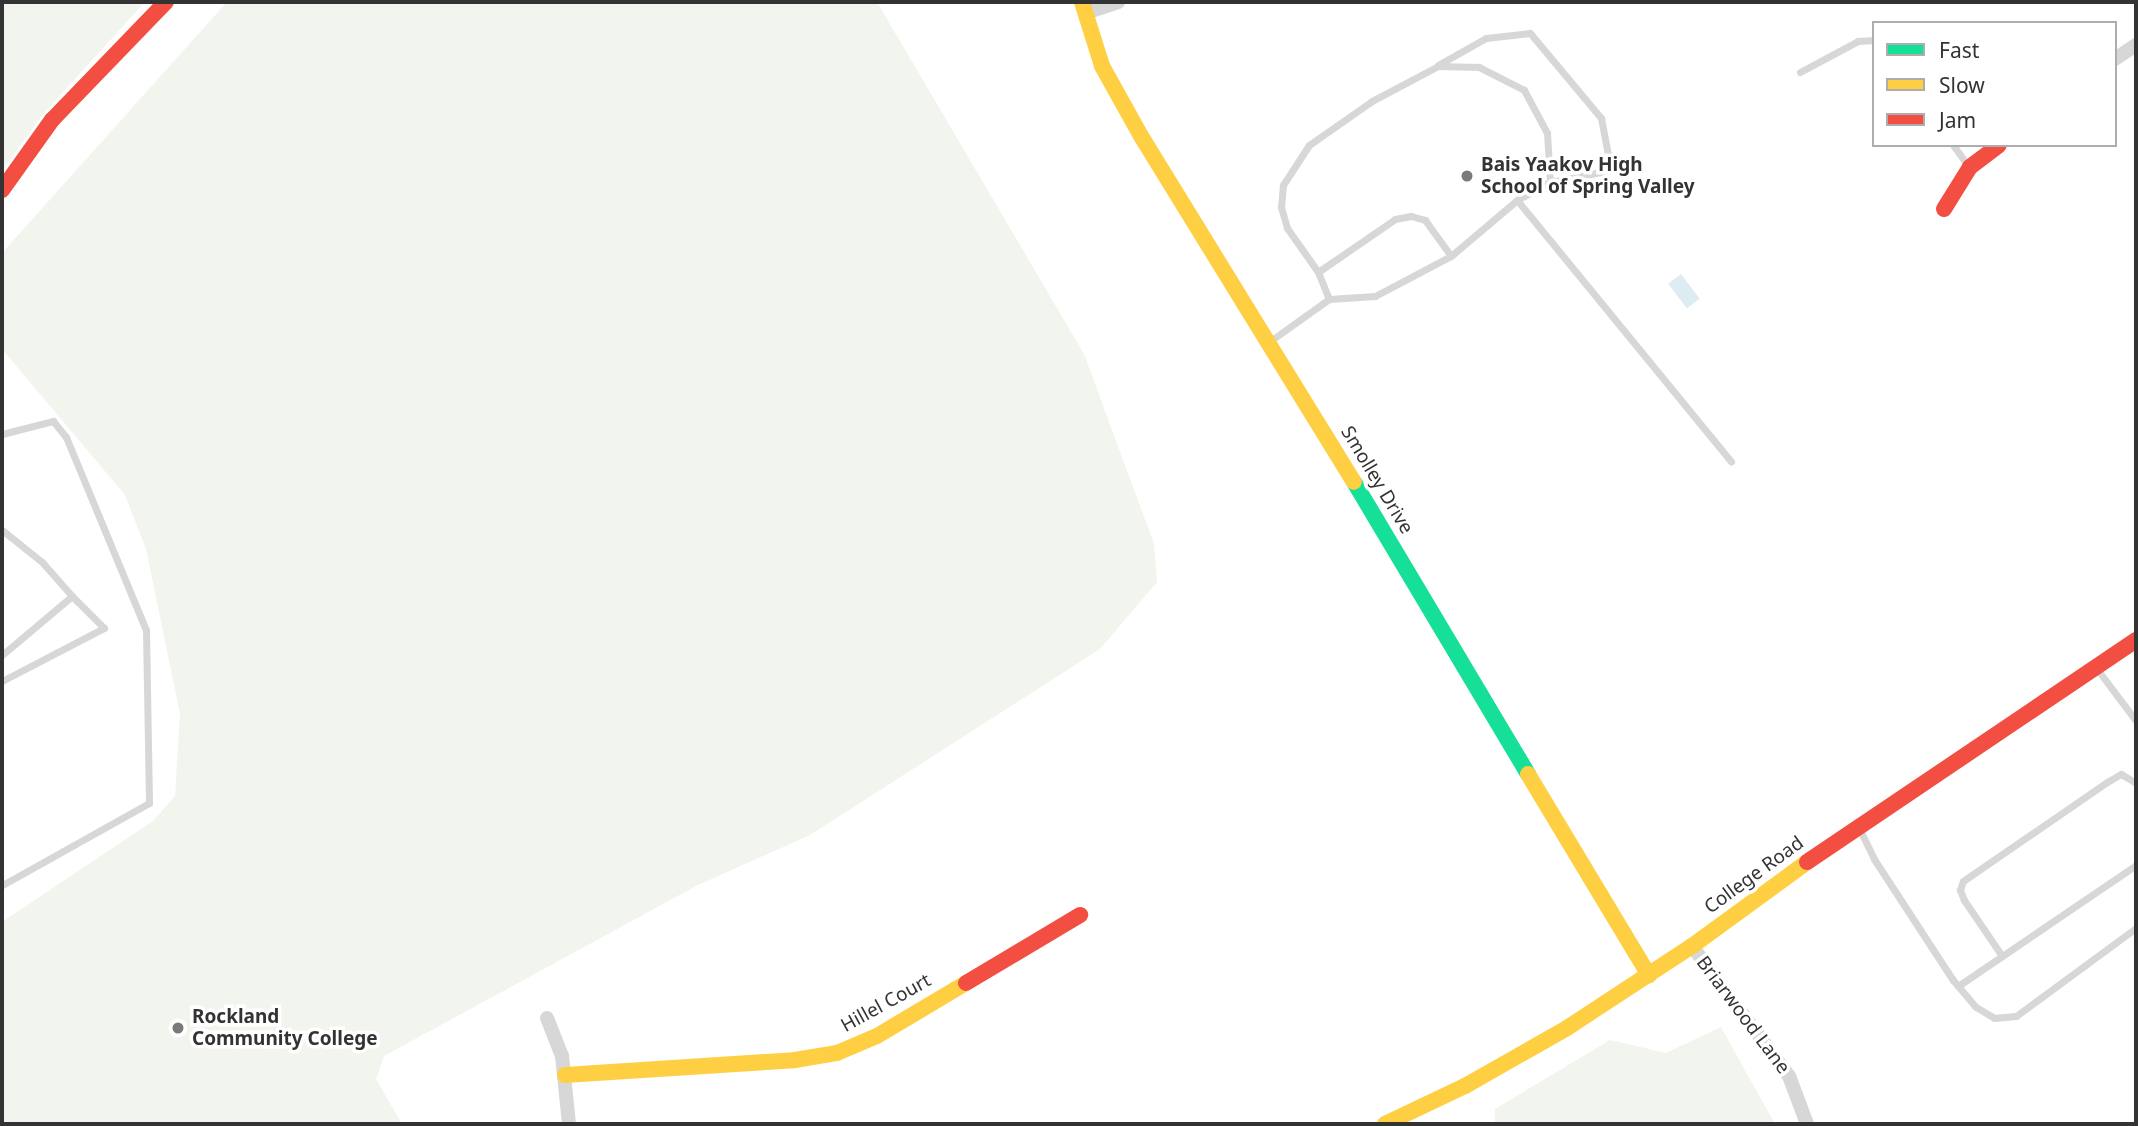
<!DOCTYPE html>
<style>
body{margin:0}
#map{position:relative;width:2138px;height:1126px;overflow:hidden;background:#fff;font-family:"Noto Sans",sans-serif}
div>[style]{position:absolute}
.green>*{inset:0;background:#f1f5ed}
.water>*{inset:0;background:#ddebf3;transform-origin:0 0}
.lane>*{height:7px;margin:-3.5px;padding:0 3.5px;transform-origin:3.5px;border-radius:3.5px;background:#d7d7d7}
.street>*{height:14px;margin:-7px;padding:0 7px;transform-origin:7px;border-radius:7px;background:#d7d7d7}
.fast>*{height:16px;margin:-8px;padding:0 8px;transform-origin:8px;border-radius:8px;background:#16e098}
.slow>*{height:16px;margin:-8px;padding:0 8px;transform-origin:8px;border-radius:8px;background:#ffcf43}
.jam>*{height:16px;margin:-8px;padding:0 8px;transform-origin:8px;border-radius:8px;background:#f24e42}
.dots>*{width:19px;height:19px;translate:-50% -50%;box-sizing:border-box;border:4px solid #fff;border-radius:50%}
span{translate:-50% -50%;white-space:nowrap;text-align:center;line-height:1.15;-webkit-text-stroke:7px #fff;paint-order:stroke}
.poi-label{font-size:19px;color:#333;font-weight:700}
.left{translate:0 -50%;text-align:left}
.street-label{font-size:19px;color:#333}
.frame{position:absolute;inset:0;border:4px solid #333;pointer-events:none}
.legend{position:absolute;left:1872px;top:21px;width:245px;height:126px;box-sizing:border-box;background:#fff;border:2px solid #adadad;margin:0;padding:9px 12px;list-style:none;font-size:21px;color:#333}
.legend li{display:flex;align-items:center;gap:14px;height:35px}
.legend b{width:35px;border:2px solid #adadad}
</style>
<div id="map">
<div class="green">
<div style="clip-path:polygon(2px 2px,145px 2px,43px 114px,2px 171px)"></div>
<div style="clip-path:polygon(227px 2px,877px 2px,1084px 354px,1154px 544px,1157px 582px,1100px 649px,810px 835px,698px 885px,384px 1056px,376px 1079px,402px 1124px,2px 1124px,2px 922px,153px 821px,175px 796px,180px 714px,146px 549px,125px 495px,2px 349px,2px 253px)"></div>
<div style="clip-path:polygon(1721px 1027px,1775px 1124px,1495px 1124px,1495px 1109px,1610px 1040px,1666px 1053px)"></div>
</div>
<div class="water">
<div style="left:1681px;top:274px;width:31px;height:16px;rotate:53deg"></div>
</div>
<div class="lane">
<div style="left:1438px;top:65px;width:55px;rotate:-29.4deg"></div>
<div style="left:1486px;top:38px;width:44px;rotate:-6.5deg"></div>
<div style="left:1530px;top:33px;width:111px;rotate:50.1deg"></div>
<div style="left:1601px;top:118px;width:53px;rotate:79.1deg"></div>
<div style="left:1611px;top:170px;width:62px;rotate:168.9deg"></div>
<div style="left:1800px;top:72px;width:66px;rotate:-28.1deg"></div>
<div style="left:1858px;top:41px;width:16px;rotate:-4deg"></div>
<div style="left:1953px;top:145px;width:27px;rotate:54deg"></div>
<div style="left:1517px;top:200px;width:338px;rotate:50.7deg"></div>
<div style="left:1318px;top:272px;width:93px;rotate:-34.5deg"></div>
<div style="left:1395px;top:219px;width:16px;rotate:-11deg"></div>
<div style="left:1411px;top:216px;width:15px;rotate:16deg"></div>
<div style="left:1425px;top:220px;width:44px;rotate:54.2deg"></div>
<div style="left:1273px;top:339px;width:69px;rotate:-35.5deg"></div>
<div style="left:1329px;top:299px;width:46px;rotate:-3.7deg"></div>
<div style="left:1375px;top:296px;width:86px;rotate:-27.8deg"></div>
<div style="left:1451px;top:256px;width:87px;rotate:-40.3deg"></div>
<div style="left:1517px;top:200px;width:38px;rotate:-29deg"></div>
<div style="left:1550px;top:182px;width:49px;rotate:-93.5deg"></div>
<div style="left:1547px;top:133px;width:49px;rotate:-118.1deg"></div>
<div style="left:1524px;top:90px;width:51px;rotate:-152.9deg"></div>
<div style="left:1479px;top:67px;width:41px;rotate:-178.6deg"></div>
<div style="left:1438px;top:66px;width:75px;rotate:152.1deg"></div>
<div style="left:1372px;top:101px;width:77px;rotate:145.1deg"></div>
<div style="left:1309px;top:145px;width:48px;rotate:123deg"></div>
<div style="left:1283px;top:185px;width:22px;rotate:95deg"></div>
<div style="left:1281px;top:207px;width:22px;rotate:74deg"></div>
<div style="left:1287px;top:228px;width:54px;rotate:54.8deg"></div>
<div style="left:1318px;top:272px;width:29px;rotate:68deg"></div>
<div style="left:2px;top:434px;width:53px;rotate:-14.3deg"></div>
<div style="left:53px;top:421px;width:21px;rotate:51deg"></div>
<div style="left:66px;top:437px;width:209px;rotate:67.5deg"></div>
<div style="left:146px;top:630px;width:173px;rotate:89deg"></div>
<div style="left:149px;top:803px;width:168px;rotate:150.8deg"></div>
<div style="left:2px;top:530px;width:51px;rotate:38.7deg"></div>
<div style="left:42px;top:562px;width:45px;rotate:48.6deg"></div>
<div style="left:72px;top:596px;width:92px;rotate:139.9deg"></div>
<div style="left:2097px;top:669px;width:65px;rotate:53.1deg"></div>
<div style="left:2px;top:681px;width:115px;rotate:-27.5deg"></div>
<div style="left:104px;top:628px;width:45px;rotate:-135deg"></div>
<div style="left:1858px;top:826px;width:37px;rotate:64deg"></div>
<div style="left:1874px;top:859px;width:145px;rotate:56.9deg"></div>
<div style="left:1953px;top:980px;width:35px;rotate:50deg"></div>
<div style="left:1976px;top:1007px;width:21px;rotate:31deg"></div>
<div style="left:1994px;top:1018px;width:22px;rotate:-5deg"></div>
<div style="left:2016px;top:1016px;width:149px;rotate:-36.3deg"></div>
<div style="left:2002px;top:956px;width:68px;rotate:-124.2deg"></div>
<div style="left:1964px;top:900px;width:11px;rotate:-112deg"></div>
<div style="left:1960px;top:890px;width:9px;rotate:-72deg"></div>
<div style="left:1963px;top:881px;width:175px;rotate:-34.5deg"></div>
<div style="left:2107px;top:782px;width:16px;rotate:-30deg"></div>
<div style="left:2121px;top:774px;width:17px;rotate:31deg"></div>
<div style="left:1958px;top:986px;width:215px;rotate:-34.2deg"></div>
</div>
<div class="street">
<div style="left:1085px;top:13px;width:35px;rotate:-18deg"></div>
<div style="left:2115px;top:59px;width:25px;rotate:-34deg"></div>
<div style="left:1692px;top:946px;width:162px;rotate:53.3deg"></div>
<div style="left:1789px;top:1076px;width:51px;rotate:69.4deg"></div>
<div style="left:547px;top:1018px;width:41px;rotate:68.5deg"></div>
<div style="left:562px;top:1056px;width:68px;rotate:84.1deg"></div>
</div>
<div class="fast">
<div style="left:1354px;top:482px;width:340px;rotate:59.2deg"></div>
</div>
<div class="slow">
<div style="left:1082px;top:2px;width:67px;rotate:72.6deg"></div>
<div style="left:1102px;top:66px;width:80px;rotate:60.9deg"></div>
<div style="left:1141px;top:136px;width:406px;rotate:58.4deg"></div>
<div style="left:1528px;top:774px;width:235px;rotate:59deg"></div>
<div style="left:565px;top:1075px;width:230px;rotate:-3.7deg"></div>
<div style="left:795px;top:1060px;width:43px;rotate:-9.5deg"></div>
<div style="left:837px;top:1053px;width:43px;rotate:-23deg"></div>
<div style="left:877px;top:1036px;width:104px;rotate:-30.8deg"></div>
<div style="left:1385px;top:1124px;width:89px;rotate:-25.4deg"></div>
<div style="left:1465px;top:1086px;width:117px;rotate:-29.6deg"></div>
<div style="left:1567px;top:1028px;width:149px;rotate:-33.3deg"></div>
<div style="left:1692px;top:946px;width:142px;rotate:-36.1deg"></div>
</div>
<div class="jam">
<div style="left:2px;top:190px;width:86px;rotate:-54.5deg"></div>
<div style="left:52px;top:120px;width:164px;rotate:-46deg"></div>
<div style="left:1944px;top:209px;width:49px;rotate:-58.2deg"></div>
<div style="left:1970px;top:167px;width:36px;rotate:-37deg"></div>
<div style="left:1807px;top:862px;width:397px;rotate:-34deg"></div>
<div style="left:966px;top:983px;width:133px;rotate:-30.8deg"></div>
</div>
<div class="dots">
<div style="left:1467px;top:176px;background:#7a7a7a"></div>
<div style="left:178px;top:1028px;background:#7a7a7a"></div>
</div>
<div class="poi-label">
<span class="left" style="left:1481px;top:176px">Bais Yaakov High<br>School of Spring Valley</span>
<span class="left" style="left:192px;top:1028px">Rockland<br>Community College</span>
</div>
<div class="street-label">
<span style="left:1377px;top:480px;rotate:59deg">Smolley Drive</span>
<span style="left:1754px;top:875px;rotate:-36deg">College Road</span>
<span style="left:886px;top:1003px;rotate:-29deg">Hillel Court</span>
<span style="left:1743px;top:1015px;rotate:53deg">Briarwood Lane</span>
</div>
<div class="frame"></div>
<ul class="legend">
<li><b style="height:9px;background:#16e098"></b>Fast</li>
<li><b style="height:9px;background:#ffcf43"></b>Slow</li>
<li><b style="height:9px;background:#f24e42"></b>Jam</li>
</ul>
</div>
